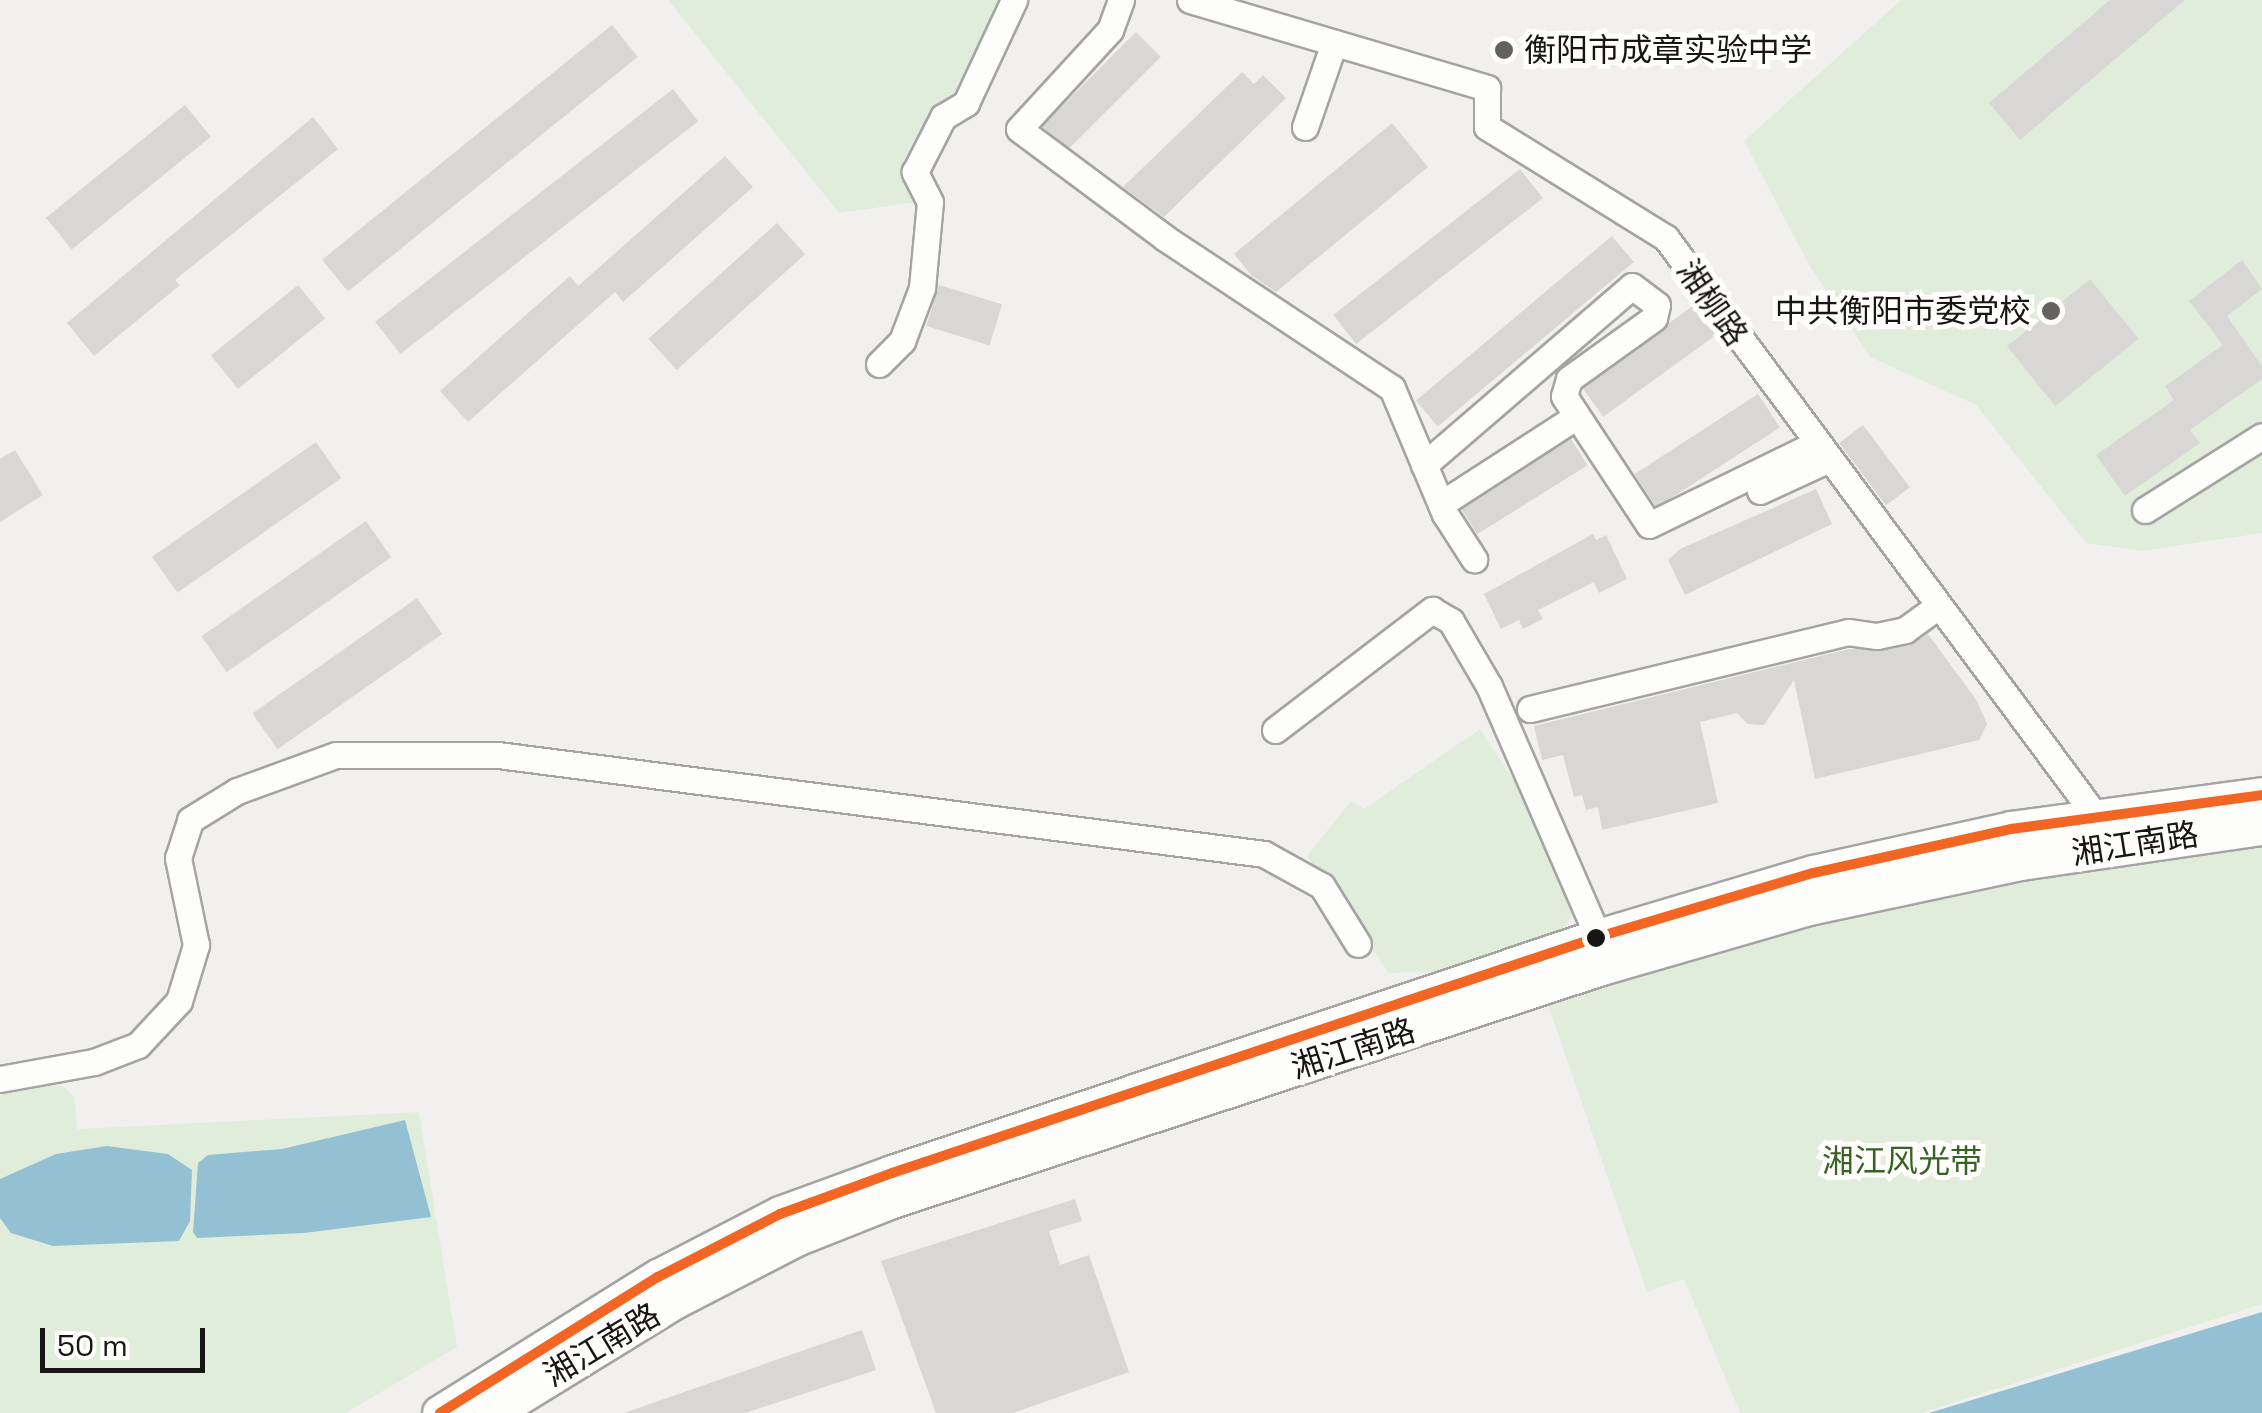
<!DOCTYPE html>
<meta charset="utf-8">
<style>
body{margin:0}
#map{position:relative;width:2262px;height:1413px;overflow:hidden;background:#f1f0ee;font-family:"Space Grotesk","Noto Sans SC",sans-serif}
div>[style]{position:absolute}
.green>*{inset:0;background:#e1eddb}
.water>*{inset:0;background:#93c0d3}
.building>*{inset:0;background:#d8d7d6;transform-origin:0 0}
.roads{filter:drop-shadow(2px 0 #a5a4a3) drop-shadow(-2px 0 #a5a4a3) drop-shadow(0 2px #a5a4a3) drop-shadow(0 -2px #a5a4a3)}
.street>*{height:25px;margin:-12.5px;padding:0 12.5px;transform-origin:12.5px;border-radius:12.5px;background:#fdfdfc}
.secondary>*{height:35px;margin:-17.5px;padding:0 17.5px;transform-origin:17.5px;border-radius:17.5px;background:#fdfdfc}
.bus-1>*{height:10px;margin:-5px;padding:0 5px;transform-origin:5px;border-radius:5px;background:#f26522}
.dots>*{width:28px;height:28px;translate:-50% -50%;box-sizing:border-box;border:5px solid #fffefc;border-radius:50%}
span{translate:-50% -50%;white-space:nowrap;text-align:center;line-height:1.15;-webkit-text-stroke:10px #fffefc;paint-order:stroke}
.poi-label{font-size:32px;color:#171615}
.left{translate:0 -50%;text-align:left}
.right{translate:-100% -50%;text-align:right}
.street-label{font-size:32px;color:#171615}
.park-label{font-size:32px;color:#376322}
.scale{position:absolute;left:40px;top:1328px;width:165px;height:45px;box-sizing:border-box;border:5px solid #171615;border-top:0;padding-left:12px;font-size:30px;line-height:35px;white-space:nowrap;color:#171615;-webkit-text-stroke:8px #fffefc;paint-order:stroke}
</style>
<div id="map">
<div class="green">
<div style="clip-path:polygon(668px 0,1004px 0,959px 94px,935px 108px,902px 171px,917px 202px,839px 213px)"></div>
<div style="clip-path:polygon(1901px 0,2262px 0,2262px 533px,2142px 551px,2086px 543px,1976px 405px,1870px 357px,1809px 265px,1744px 141px)"></div>
<div style="clip-path:polygon(1480px 729px,1542px 823px,1573px 914px,1562px 930px,1434px 971px,1389px 973px,1307px 856px,1351px 801px,1364px 809px)"></div>
<div style="clip-path:polygon(2262px 847px,2262px 1304px,1921px 1413px,1740px 1413px,1684px 1279px,1647px 1292px,1547px 1002px,1966px 885px)"></div>
<div style="clip-path:polygon(61px 1085px,75px 1097px,77px 1129px,419px 1112px,457px 1347px,346px 1413px,0 1413px,0 1091px)"></div>
</div>
<div class="water">
<div style="clip-path:polygon(405px 1120px,431px 1217px,304px 1233px,197px 1238px,193px 1232px,198px 1163px,208px 1155px,282px 1149px)"></div>
<div style="clip-path:polygon(107px 1146px,168px 1154px,192px 1170px,190px 1221px,179px 1241px,53px 1246px,11px 1233px,0 1218px,0 1179px,56px 1154px)"></div>
<div style="clip-path:polygon(2262px 1312px,2262px 1413px,1929px 1413px)"></div>
</div>
<div class="building">
<div style="clip-path:polygon(2110px 0,2185px 0,2020px 140px,1989px 103px)"></div>
<div style="left:612px;top:25px;width:41px;height:373px;rotate:51deg"></div>
<div style="left:1136px;top:32px;width:35px;height:133px;rotate:45deg"></div>
<div style="clip-path:polygon(1242px 72px,1254px 84px,1263px 75px,1286px 98px,1164px 217px,1123px 187px)"></div>
<div style="left:673px;top:89px;width:41px;height:378px;rotate:52deg"></div>
<div style="left:185px;top:105px;width:41px;height:179px;rotate:51deg"></div>
<div style="clip-path:polygon(313px 117px,338px 149px,175px 280px,180px 285px,94px 356px,67px 323px)"></div>
<div style="clip-path:polygon(1392px 123px,1428px 167px,1276px 292px,1252px 276px,1234px 254px)"></div>
<div style="clip-path:polygon(725px 156px,753px 187px,623px 302px,615px 292px,468px 422px,440px 391px,570px 276px,578px 286px)"></div>
<div style="left:1520px;top:169px;width:37px;height:237px;rotate:52deg"></div>
<div style="left:777px;top:223px;width:42px;height:173px;rotate:48deg"></div>
<div style="left:1612px;top:236px;width:34px;height:256px;rotate:50deg"></div>
<div style="clip-path:polygon(2242px 260px,2262px 289px,2227px 316px,2262px 366px,2262px 379px,2190px 430px,2200px 443px,2125px 496px,2096px 455px,2174px 400px,2165px 386px,2223px 345px,2189px 301px)"></div>
<div style="left:2090px;top:279px;width:77px;height:107px;rotate:51deg"></div>
<div style="left:298px;top:285px;width:43px;height:112px;rotate:51deg"></div>
<div style="left:939px;top:285px;width:66px;height:43px;rotate:17deg"></div>
<div style="left:1694px;top:305px;width:37px;height:139px;rotate:54deg"></div>
<div style="left:1758px;top:394px;width:40px;height:147px;rotate:57deg"></div>
<div style="left:1863px;top:425px;width:78px;height:30px;rotate:53deg"></div>
<div style="left:1571px;top:439px;width:31px;height:130px;rotate:58deg"></div>
<div style="left:316px;top:442px;width:44px;height:200px;rotate:55deg"></div>
<div style="clip-path:polygon(15px 450px,43px 495px,0 522px,0 459px)"></div>
<div style="clip-path:polygon(1816px 489px,1832px 524px,1685px 595px,1668px 560px,1680px 549px)"></div>
<div style="left:366px;top:521px;width:44px;height:201px;rotate:55deg"></div>
<div style="clip-path:polygon(1593px 534px,1596px 540px,1606px 535px,1627px 579px,1599px 593px,1594px 582px,1538px 610px,1543px 619px,1523px 629px,1519px 620px,1501px 629px,1484px 594px)"></div>
<div style="left:417px;top:598px;width:44px;height:201px;rotate:55deg"></div>
<div style="clip-path:polygon(1928px 634px,1977px 701px,1987px 724px,1979px 740px,1815px 779px,1794px 680px,1764px 725px,1748px 724px,1737px 713px,1700px 722px,1718px 803px,1602px 830px,1598px 807px,1586px 810px,1582px 795px,1574px 797px,1563px 755px,1542px 760px,1534px 726px,1849px 649px,1908px 646px)"></div>
<div style="clip-path:polygon(1075px 1199px,1082px 1221px,1049px 1231px,1060px 1265px,1089px 1255px,1129px 1372px,1013px 1413px,936px 1413px,881px 1261px)"></div>
<div style="clip-path:polygon(862px 1330px,876px 1370px,745px 1413px,624px 1413px)"></div>
</div>
<div class="roads">
<div class="street">
<div style="left:1121px;top:0;width:32px;rotate:110deg"></div>
<div style="left:1110px;top:30px;width:134px;rotate:132.6deg"></div>
<div style="left:1019px;top:129px;width:182px;rotate:36.7deg"></div>
<div style="left:1165px;top:238px;width:272px;rotate:33.5deg"></div>
<div style="left:1392px;top:388px;width:137px;rotate:67.2deg"></div>
<div style="left:1445px;top:514px;width:54px;rotate:57.2deg"></div>
<div style="left:1190px;top:0;width:310px;rotate:16.5deg"></div>
<div style="left:1487px;top:88px;width:39px;rotate:90deg"></div>
<div style="left:1487px;top:127px;width:211px;rotate:31.8deg"></div>
<div style="left:1666px;top:238px;width:719px;rotate:53.37deg"></div>
<div style="left:1305px;top:127px;width:89px;rotate:-71deg"></div>
<div style="left:879px;top:364px;width:33px;rotate:-45deg"></div>
<div style="left:902px;top:341px;width:57px;rotate:-69.3deg"></div>
<div style="left:922px;top:288px;width:86px;rotate:-84.7deg"></div>
<div style="left:930px;top:202px;width:34px;rotate:-117deg"></div>
<div style="left:915px;top:172px;width:62px;rotate:-63deg"></div>
<div style="left:943px;top:117px;width:27px;rotate:-31deg"></div>
<div style="left:966px;top:103px;width:114px;rotate:-65deg"></div>
<div style="left:1424px;top:465px;width:274px;rotate:-40.7deg"></div>
<div style="left:1632px;top:286px;width:31px;rotate:37deg"></div>
<div style="left:1657px;top:305px;width:13px;rotate:103deg"></div>
<div style="left:1654px;top:318px;width:105px;rotate:144.3deg"></div>
<div style="left:1569px;top:379px;width:18px;rotate:106deg"></div>
<div style="left:1564px;top:396px;width:154px;rotate:56.6deg"></div>
<div style="left:1649px;top:525px;width:185px;rotate:-26deg"></div>
<div style="left:1760px;top:491px;width:74px;rotate:-24.8deg"></div>
<div style="left:1441px;top:504px;width:162px;rotate:-32.9deg"></div>
<div style="left:2145px;top:510px;width:138px;rotate:-32.3deg"></div>
<div style="left:1530px;top:709px;width:327px;rotate:-13.6deg"></div>
<div style="left:1848px;top:632px;width:29px;rotate:8deg"></div>
<div style="left:1877px;top:636px;width:29px;rotate:-12deg"></div>
<div style="left:1905px;top:630px;width:41px;rotate:-36deg"></div>
<div style="left:1275px;top:730px;width:198px;rotate:-37.4deg"></div>
<div style="left:1432px;top:610px;width:22px;rotate:30deg"></div>
<div style="left:1451px;top:621px;width:75px;rotate:59.7deg"></div>
<div style="left:1489px;top:686px;width:274px;rotate:66.5deg"></div>
<div style="left:0;top:1079px;width:96px;rotate:-10.3deg"></div>
<div style="left:94px;top:1062px;width:47px;rotate:-21.1deg"></div>
<div style="left:138px;top:1045px;width:60px;rotate:-47deg"></div>
<div style="left:179px;top:1001px;width:59px;rotate:-73.1deg"></div>
<div style="left:196px;top:945px;width:89px;rotate:-101.7deg"></div>
<div style="left:178px;top:858px;width:40px;rotate:-72deg"></div>
<div style="left:190px;top:820px;width:55px;rotate:-31.7deg"></div>
<div style="left:237px;top:791px;width:105px;rotate:-20deg"></div>
<div style="left:336px;top:755px;width:162px"></div>
<div style="left:498px;top:755px;width:772px;rotate:7.36deg"></div>
<div style="left:1264px;top:854px;width:66px;rotate:28.9deg"></div>
<div style="left:1322px;top:886px;width:68px;rotate:58.2deg"></div>
</div>
<div class="secondary">
<div style="left:440px;top:1413px;width:257px;rotate:-32deg"></div>
<div style="left:658px;top:1277px;width:137px;rotate:-27.3deg"></div>
<div style="left:780px;top:1214px;width:119px;rotate:-20.1deg"></div>
<div style="left:892px;top:1173px;width:744px;rotate:-18.48deg"></div>
<div style="left:1598px;top:937px;width:224px;rotate:-16.6deg"></div>
<div style="left:1813px;top:873px;width:203px;rotate:-12.5deg"></div>
<div style="left:2011px;top:829px;width:253px;rotate:-7.7deg"></div>
<div style="left:492px;top:1413px;width:214px;rotate:-31.6deg"></div>
<div style="left:674px;top:1301px;width:137px;rotate:-27.3deg"></div>
<div style="left:796px;top:1238px;width:103px;rotate:-21.6deg"></div>
<div style="left:892px;top:1200px;width:746px;rotate:-18.19deg"></div>
<div style="left:1601px;top:967px;width:216px;rotate:-16.1deg"></div>
<div style="left:1809px;top:907px;width:217px;rotate:-12deg"></div>
<div style="left:2021px;top:862px;width:244px;rotate:-8.3deg"></div>
</div>
</div>
<div class="bus-1">
<div style="left:440px;top:1413px;width:257px;rotate:-32deg"></div>
<div style="left:658px;top:1277px;width:137px;rotate:-27.3deg"></div>
<div style="left:780px;top:1214px;width:119px;rotate:-20.1deg"></div>
<div style="left:892px;top:1173px;width:744px;rotate:-18.48deg"></div>
<div style="left:1598px;top:937px;width:224px;rotate:-16.6deg"></div>
<div style="left:1813px;top:873px;width:203px;rotate:-12.5deg"></div>
<div style="left:2011px;top:829px;width:253px;rotate:-7.7deg"></div>
</div>
<div class="dots">
<div style="left:1504px;top:50px;background:#636261"></div>
<div style="left:2051px;top:311px;background:#636261"></div>
<div style="left:1596px;top:938px;background:#171615"></div>
</div>
<div class="poi-label">
<span class="left" style="left:1524px;top:50px">衡阳市成章实验中学</span>
<span class="right" style="left:2031px;top:311px">中共衡阳市委党校</span>
</div>
<div class="street-label">
<span style="left:1712px;top:303px;rotate:55deg">湘柳路</span>
<span style="left:2135px;top:844px;rotate:-9deg">湘江南路</span>
<span style="left:1353px;top:1049px;rotate:-18deg">湘江南路</span>
<span style="left:602px;top:1345px;rotate:-31deg">湘江南路</span>
</div>
<div class="park-label">
<span style="left:1902px;top:1161px">湘江风光带</span>
</div>
<div class="scale">50 m</div>
</div>
